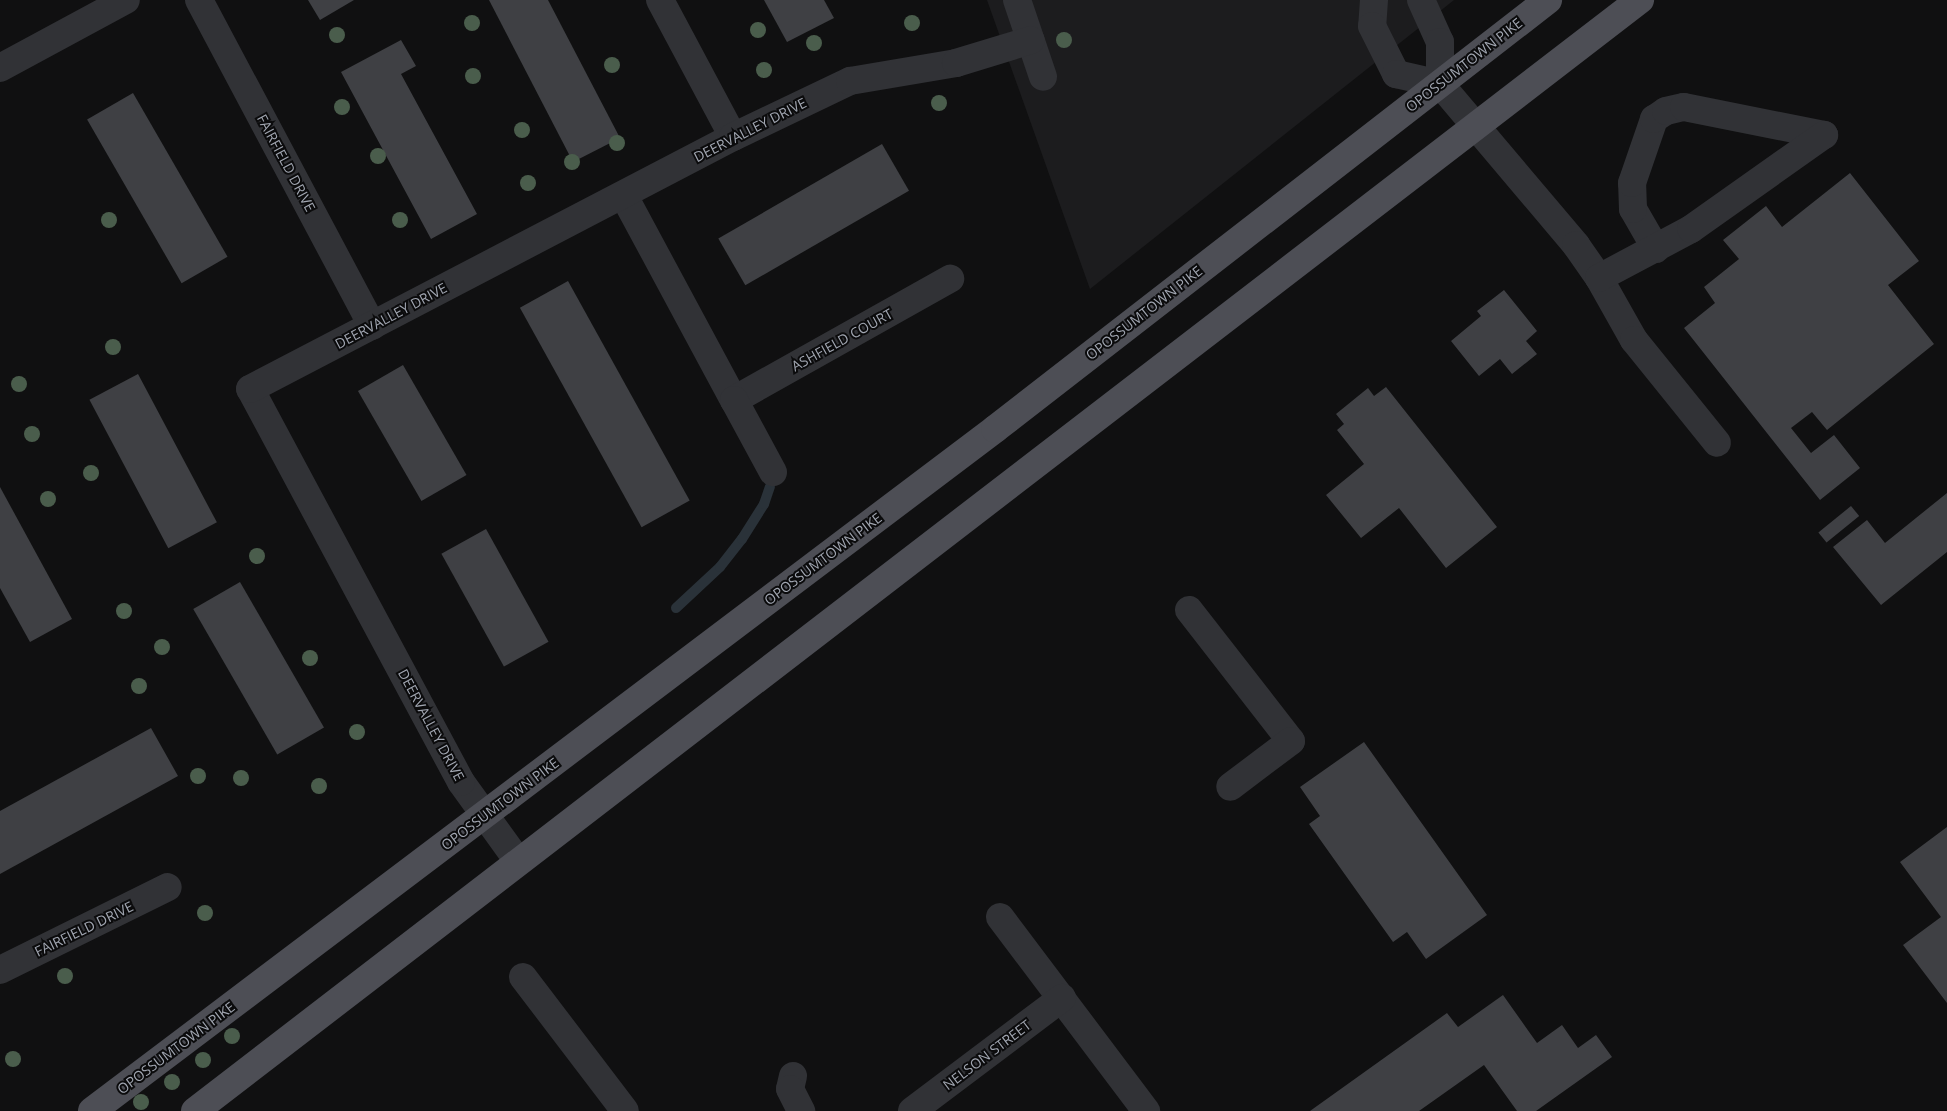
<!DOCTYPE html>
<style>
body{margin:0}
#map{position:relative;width:1947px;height:1111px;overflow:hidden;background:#101011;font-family:"Open Sans",sans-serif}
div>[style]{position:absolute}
.built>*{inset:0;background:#1c1c1e}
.stream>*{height:10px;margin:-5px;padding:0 5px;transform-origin:5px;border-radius:5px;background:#2a3239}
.building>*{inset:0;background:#3f4044;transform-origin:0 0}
.minor>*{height:28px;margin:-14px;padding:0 14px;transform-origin:14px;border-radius:14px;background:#313236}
.major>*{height:28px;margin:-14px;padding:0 14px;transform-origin:14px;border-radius:14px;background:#4d4e55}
.trees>*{width:16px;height:16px;margin:-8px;border-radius:50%;background:#4a5d4c}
span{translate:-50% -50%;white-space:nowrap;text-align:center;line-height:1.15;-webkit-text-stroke:4px #0b0b0c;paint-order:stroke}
.street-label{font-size:14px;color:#a1a6b1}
</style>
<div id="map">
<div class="built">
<div style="clip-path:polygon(987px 0,1454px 0,1090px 289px)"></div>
</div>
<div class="stream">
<div style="left:676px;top:608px;width:60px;rotate:-43deg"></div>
<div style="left:720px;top:567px;width:36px;rotate:-52deg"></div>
<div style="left:742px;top:539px;width:41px;rotate:-57.8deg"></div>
<div style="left:764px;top:504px;width:18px;rotate:-71deg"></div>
</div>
<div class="building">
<div style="clip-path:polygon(308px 0,354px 0,320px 20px)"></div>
<div style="clip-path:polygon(489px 0,548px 0,620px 138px,573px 162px)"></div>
<div style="clip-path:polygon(764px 0,824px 0,834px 18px,787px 42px)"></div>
<div style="clip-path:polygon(401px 40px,416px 66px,401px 74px,477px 214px,431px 239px,341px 72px)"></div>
<div style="left:133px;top:93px;width:189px;height:53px;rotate:60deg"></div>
<div style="left:882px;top:144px;width:54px;height:189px;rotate:60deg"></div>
<div style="clip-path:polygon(1850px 173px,1919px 261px,1888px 285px,1934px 344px,1827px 430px,1812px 412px,1791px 428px,1811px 453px,1834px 435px,1860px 468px,1820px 500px,1684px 328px,1715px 303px,1704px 287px,1739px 259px,1723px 240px,1766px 206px,1782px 227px)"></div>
<div style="left:568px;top:281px;width:251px;height:55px;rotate:61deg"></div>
<div style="clip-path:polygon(1504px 290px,1537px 331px,1526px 341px,1537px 354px,1512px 374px,1500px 359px,1479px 376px,1451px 341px,1481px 316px,1477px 311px)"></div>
<div style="left:403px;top:365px;width:127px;height:52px;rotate:60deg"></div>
<div style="left:138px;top:374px;width:168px;height:55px;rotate:62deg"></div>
<div style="clip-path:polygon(1386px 387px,1497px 527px,1446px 568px,1399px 508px,1361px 538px,1326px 495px,1364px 464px,1337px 430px,1344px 424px,1336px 414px,1368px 388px,1374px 396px)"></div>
<div style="clip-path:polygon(0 487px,72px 619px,30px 642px,0 588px)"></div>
<div style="clip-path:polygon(1947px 493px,1947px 552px,1881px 605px,1833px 547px,1867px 520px,1885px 543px)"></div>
<div style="left:1851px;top:506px;width:13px;height:42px;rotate:51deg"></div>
<div style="left:486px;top:529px;width:129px;height:51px;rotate:61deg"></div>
<div style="left:240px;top:582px;width:168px;height:54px;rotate:60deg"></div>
<div style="clip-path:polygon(151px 728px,178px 776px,0 874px,0 811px)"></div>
<div style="clip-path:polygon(1364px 742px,1487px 915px,1426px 959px,1407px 932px,1393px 942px,1309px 824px,1320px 816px,1300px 787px)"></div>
<div style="clip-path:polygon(1947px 827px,1947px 1003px,1903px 945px,1941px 917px,1900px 862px)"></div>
<div style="clip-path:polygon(1503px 995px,1537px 1043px,1562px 1025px,1578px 1048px,1596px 1035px,1612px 1057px,1536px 1111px,1517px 1111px,1484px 1065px,1419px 1111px,1310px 1111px,1447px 1013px,1458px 1027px)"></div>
</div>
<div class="minor">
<div style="left:199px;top:0;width:369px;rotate:62deg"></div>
<div style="left:660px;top:0;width:155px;rotate:61.9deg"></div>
<div style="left:1017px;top:0;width:81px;rotate:71.3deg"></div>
<div style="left:1374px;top:0;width:26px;rotate:94deg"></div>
<div style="left:1372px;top:26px;width:54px;rotate:63.4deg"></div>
<div style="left:1396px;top:74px;width:45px;rotate:12.8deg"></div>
<div style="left:1440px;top:84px;width:211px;rotate:49.8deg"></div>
<div style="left:1576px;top:245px;width:40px;rotate:55.1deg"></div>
<div style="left:1599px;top:278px;width:71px;rotate:60.6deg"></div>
<div style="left:1634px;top:340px;width:132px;rotate:51.1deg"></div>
<div style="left:1421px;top:0;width:46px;rotate:65.7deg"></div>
<div style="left:1440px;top:42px;width:42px;rotate:90deg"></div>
<div style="left:0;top:68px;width:143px;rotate:-28.4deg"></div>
<div style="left:624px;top:196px;width:232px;rotate:61.7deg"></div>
<div style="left:734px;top:400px;width:248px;rotate:-29.3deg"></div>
<div style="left:1656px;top:249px;width:46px;rotate:-119.9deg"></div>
<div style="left:1633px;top:209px;width:26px;rotate:-92deg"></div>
<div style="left:1632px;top:183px;width:68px;rotate:-71deg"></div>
<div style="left:1654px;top:119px;width:14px;rotate:-34deg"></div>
<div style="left:1666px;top:111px;width:18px;rotate:-13deg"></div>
<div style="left:1684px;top:107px;width:143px;rotate:11.3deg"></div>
<div style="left:1599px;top:278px;width:104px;rotate:-28deg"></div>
<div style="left:1691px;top:229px;width:163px;rotate:-35.3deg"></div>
<div style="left:734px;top:400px;width:82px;rotate:61.6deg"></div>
<div style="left:1189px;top:610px;width:166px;rotate:52.1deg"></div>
<div style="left:1291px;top:741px;width:76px;rotate:143deg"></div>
<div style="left:518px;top:861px;width:97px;rotate:-125.8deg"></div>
<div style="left:461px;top:782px;width:446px;rotate:-118.2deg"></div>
<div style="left:250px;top:389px;width:545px;rotate:-27.55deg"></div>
<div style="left:733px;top:137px;width:130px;rotate:-25.6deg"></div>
<div style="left:850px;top:81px;width:108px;rotate:-9.6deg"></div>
<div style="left:956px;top:63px;width:78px;rotate:-17deg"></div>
<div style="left:1000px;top:917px;width:243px;rotate:53deg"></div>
<div style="left:0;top:970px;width:187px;rotate:-26.3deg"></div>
<div style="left:523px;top:977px;width:168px;rotate:52.7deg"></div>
<div style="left:793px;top:1076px;width:13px;rotate:103deg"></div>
<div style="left:790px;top:1089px;width:25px;rotate:63deg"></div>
<div style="left:912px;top:1111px;width:188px;rotate:-37deg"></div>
</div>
<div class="major">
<div style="left:92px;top:1111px;width:1132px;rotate:-37.06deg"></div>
<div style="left:995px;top:429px;width:700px;rotate:-37.8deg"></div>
<div style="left:195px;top:1111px;width:1823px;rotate:-37.56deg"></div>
</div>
<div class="trees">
<div style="left:472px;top:23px"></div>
<div style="left:912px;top:23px"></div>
<div style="left:758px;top:30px"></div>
<div style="left:337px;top:35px"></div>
<div style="left:1064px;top:40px"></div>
<div style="left:814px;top:43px"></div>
<div style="left:612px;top:65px"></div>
<div style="left:764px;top:70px"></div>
<div style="left:473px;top:76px"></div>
<div style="left:939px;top:103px"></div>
<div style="left:342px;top:107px"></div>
<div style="left:522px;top:130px"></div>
<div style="left:617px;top:143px"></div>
<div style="left:378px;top:156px"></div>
<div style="left:572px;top:162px"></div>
<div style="left:528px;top:183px"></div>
<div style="left:109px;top:220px"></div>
<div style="left:400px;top:220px"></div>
<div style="left:113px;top:347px"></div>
<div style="left:19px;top:384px"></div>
<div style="left:32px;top:434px"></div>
<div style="left:91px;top:473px"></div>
<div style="left:48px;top:499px"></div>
<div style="left:257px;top:556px"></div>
<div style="left:124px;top:611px"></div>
<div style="left:162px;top:647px"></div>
<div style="left:310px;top:658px"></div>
<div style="left:139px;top:686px"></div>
<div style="left:357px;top:732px"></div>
<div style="left:198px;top:776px"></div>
<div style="left:241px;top:778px"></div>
<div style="left:319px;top:786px"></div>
<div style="left:205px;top:913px"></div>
<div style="left:65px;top:976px"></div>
<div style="left:232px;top:1036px"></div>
<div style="left:13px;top:1059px"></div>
<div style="left:203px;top:1060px"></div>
<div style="left:172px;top:1082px"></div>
<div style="left:141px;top:1102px"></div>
</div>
<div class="street-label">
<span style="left:1464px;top:65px;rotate:-38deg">OPOSSUMTOWN PIKE</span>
<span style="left:750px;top:130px;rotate:-27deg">DEERVALLEY DRIVE</span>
<span style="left:286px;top:163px;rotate:62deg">FAIRFIELD DRIVE</span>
<span style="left:1144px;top:313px;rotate:-38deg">OPOSSUMTOWN PIKE</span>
<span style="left:391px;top:316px;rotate:-28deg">DEERVALLEY DRIVE</span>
<span style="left:842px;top:340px;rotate:-29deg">ASHFIELD COURT</span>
<span style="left:823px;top:559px;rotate:-37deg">OPOSSUMTOWN PIKE</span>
<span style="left:431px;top:725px;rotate:62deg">DEERVALLEY DRIVE</span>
<span style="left:500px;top:804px;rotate:-37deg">OPOSSUMTOWN PIKE</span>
<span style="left:84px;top:929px;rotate:-26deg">FAIRFIELD DRIVE</span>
<span style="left:176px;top:1048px;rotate:-37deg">OPOSSUMTOWN PIKE</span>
<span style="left:987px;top:1055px;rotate:-37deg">NELSON STREET</span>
</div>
</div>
